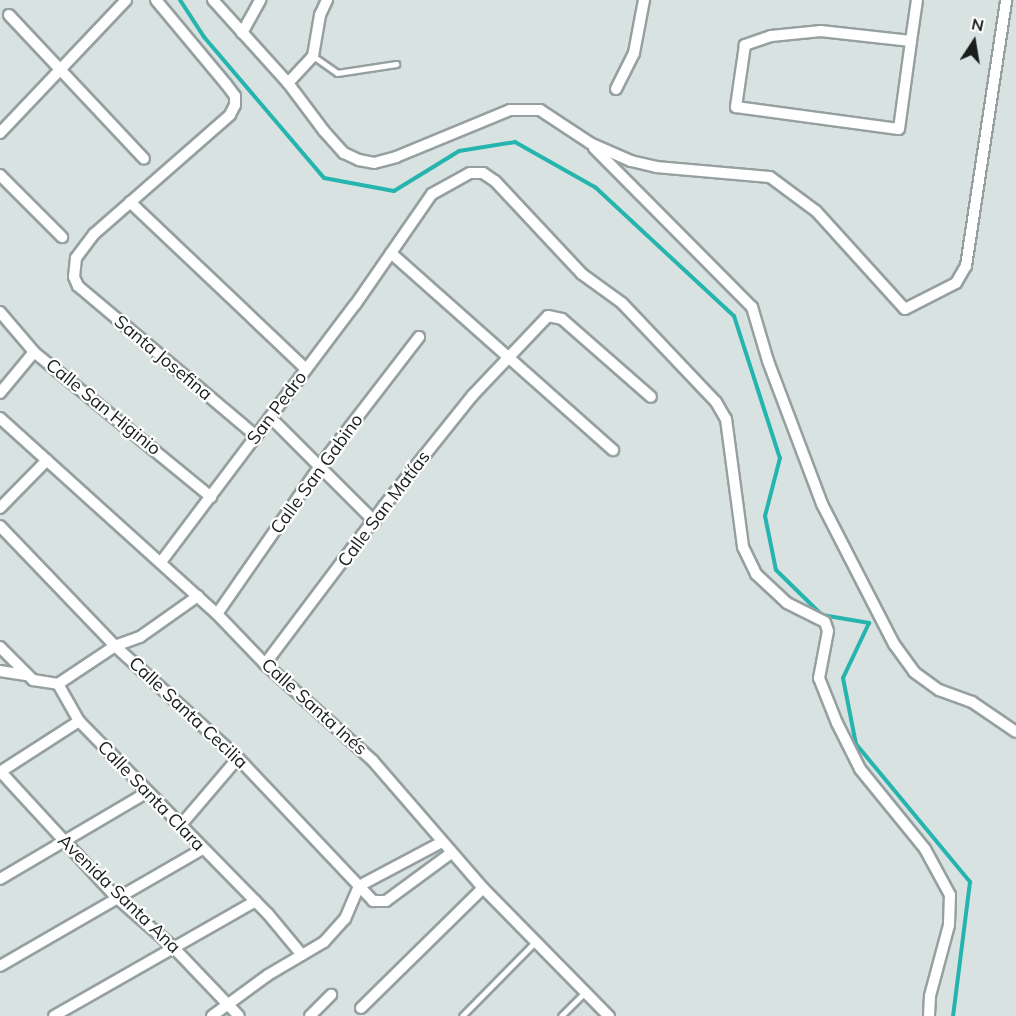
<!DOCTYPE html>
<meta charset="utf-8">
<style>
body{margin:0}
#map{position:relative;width:1016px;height:1016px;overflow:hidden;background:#d7e2e1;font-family:Mulish,sans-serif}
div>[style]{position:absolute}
.stream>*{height:4px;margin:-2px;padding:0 2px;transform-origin:2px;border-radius:2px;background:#26b4ae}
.roads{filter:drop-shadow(2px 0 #96a0a0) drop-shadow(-2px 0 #96a0a0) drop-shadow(0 2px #96a0a0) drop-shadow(0 -2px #96a0a0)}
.service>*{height:5px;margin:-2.5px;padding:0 2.5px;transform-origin:2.5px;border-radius:2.5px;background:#fff}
.minor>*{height:10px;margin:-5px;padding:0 5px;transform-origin:5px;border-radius:5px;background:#fff}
span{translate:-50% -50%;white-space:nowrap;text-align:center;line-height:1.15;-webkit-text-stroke:4.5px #fff;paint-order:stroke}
.street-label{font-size:18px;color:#191d1c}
.north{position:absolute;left:944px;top:12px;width:60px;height:60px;-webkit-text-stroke:4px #fff;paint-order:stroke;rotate:12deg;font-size:16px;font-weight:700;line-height:24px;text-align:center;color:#191d1c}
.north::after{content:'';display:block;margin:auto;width:21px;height:27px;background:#191d1c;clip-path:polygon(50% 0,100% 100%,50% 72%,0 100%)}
</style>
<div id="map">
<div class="stream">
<div style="left:180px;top:0;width:44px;rotate:57deg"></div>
<div style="left:204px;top:37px;width:185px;rotate:49.6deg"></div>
<div style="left:324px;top:178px;width:71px;rotate:10.5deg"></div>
<div style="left:394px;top:191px;width:76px;rotate:-31.6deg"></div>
<div style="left:459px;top:151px;width:57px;rotate:-9.1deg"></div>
<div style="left:515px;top:142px;width:92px;rotate:29.4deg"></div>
<div style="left:595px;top:187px;width:190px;rotate:42.9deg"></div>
<div style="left:734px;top:316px;width:149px;rotate:72.1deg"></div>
<div style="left:780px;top:458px;width:60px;rotate:104.5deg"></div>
<div style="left:765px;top:516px;width:55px;rotate:78.5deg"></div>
<div style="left:776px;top:570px;width:64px;rotate:44.4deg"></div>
<div style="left:822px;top:615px;width:48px;rotate:9.7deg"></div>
<div style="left:869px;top:623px;width:61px;rotate:115.3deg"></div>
<div style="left:843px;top:678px;width:67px;rotate:78.9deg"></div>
<div style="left:856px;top:744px;width:179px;rotate:50.4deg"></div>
<div style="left:970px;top:882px;width:135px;rotate:97.2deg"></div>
</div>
<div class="roads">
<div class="service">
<div style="left:313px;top:56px;width:29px;rotate:35deg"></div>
<div style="left:337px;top:73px;width:60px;rotate:-8.7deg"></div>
<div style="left:462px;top:1016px;width:105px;rotate:-45.4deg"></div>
<div style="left:561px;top:1016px;width:34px;rotate:-45deg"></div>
</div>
<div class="minor">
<div style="left:156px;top:0;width:109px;rotate:50.2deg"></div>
<div style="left:226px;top:84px;width:15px;rotate:53deg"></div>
<div style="left:235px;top:96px;width:9px;rotate:90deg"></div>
<div style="left:235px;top:105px;width:11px;rotate:117deg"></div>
<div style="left:230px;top:115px;width:181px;rotate:138.8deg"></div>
<div style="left:94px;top:234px;width:30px;rotate:127deg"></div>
<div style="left:76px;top:258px;width:19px;rotate:96deg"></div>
<div style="left:74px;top:277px;width:10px;rotate:66deg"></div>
<div style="left:78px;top:286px;width:233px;rotate:40.1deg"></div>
<div style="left:213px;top:0;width:112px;rotate:47.9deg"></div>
<div style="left:288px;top:83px;width:60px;rotate:53.1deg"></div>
<div style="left:324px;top:131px;width:30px;rotate:48deg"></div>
<div style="left:344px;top:153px;width:17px;rotate:25deg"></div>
<div style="left:359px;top:160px;width:15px;rotate:11deg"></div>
<div style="left:374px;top:163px;width:23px;rotate:-15deg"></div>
<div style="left:396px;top:157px;width:123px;rotate:-22.4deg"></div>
<div style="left:510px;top:110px;width:30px"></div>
<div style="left:540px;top:110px;width:60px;rotate:33.4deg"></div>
<div style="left:590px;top:143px;width:45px;rotate:23.7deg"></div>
<div style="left:631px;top:161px;width:26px;rotate:13deg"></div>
<div style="left:656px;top:167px;width:114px;rotate:5deg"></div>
<div style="left:770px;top:177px;width:57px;rotate:36.5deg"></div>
<div style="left:816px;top:211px;width:132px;rotate:47.8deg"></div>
<div style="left:905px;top:309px;width:57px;rotate:-27deg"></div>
<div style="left:956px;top:283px;width:20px;rotate:-60deg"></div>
<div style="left:966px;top:266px;width:269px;rotate:-81.4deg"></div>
<div style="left:9px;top:15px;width:197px;rotate:46.8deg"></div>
<div style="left:242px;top:33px;width:38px;rotate:-61deg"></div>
<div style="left:911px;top:41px;width:91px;rotate:-173.7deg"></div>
<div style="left:821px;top:31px;width:50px;rotate:174.3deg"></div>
<div style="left:771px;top:36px;width:28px;rotate:161deg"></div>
<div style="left:745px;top:45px;width:63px;rotate:98.3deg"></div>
<div style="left:736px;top:107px;width:164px;rotate:7.7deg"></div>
<div style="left:899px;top:129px;width:89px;rotate:-82.2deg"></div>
<div style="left:911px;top:41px;width:41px;rotate:-81.7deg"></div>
<div style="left:288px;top:83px;width:37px;rotate:-47deg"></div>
<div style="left:313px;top:56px;width:42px;rotate:-80.3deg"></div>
<div style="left:320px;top:15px;width:17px;rotate:-65deg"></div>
<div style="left:616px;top:89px;width:40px;rotate:-63.4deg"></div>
<div style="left:634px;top:53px;width:54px;rotate:-79.3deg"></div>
<div style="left:0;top:133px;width:183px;rotate:-46.5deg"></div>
<div style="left:594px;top:148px;width:224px;rotate:45.2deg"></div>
<div style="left:752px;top:307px;width:56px;rotate:73.5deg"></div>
<div style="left:768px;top:361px;width:153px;rotate:69.3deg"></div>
<div style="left:822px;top:504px;width:157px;rotate:62.8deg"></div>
<div style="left:894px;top:644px;width:34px;rotate:54deg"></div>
<div style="left:914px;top:672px;width:31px;rotate:36deg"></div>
<div style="left:939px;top:690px;width:35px;rotate:20deg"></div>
<div style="left:972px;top:702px;width:53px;rotate:34.3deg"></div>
<div style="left:0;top:175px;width:88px;rotate:45deg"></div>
<div style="left:130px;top:202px;width:243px;rotate:43.5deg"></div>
<div style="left:391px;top:253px;width:297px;rotate:41.6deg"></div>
<div style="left:0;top:312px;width:52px;rotate:49.6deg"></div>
<div style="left:34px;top:352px;width:229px;rotate:39.3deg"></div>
<div style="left:0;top:393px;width:53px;rotate:-50.3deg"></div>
<div style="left:270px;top:417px;width:148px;rotate:45deg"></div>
<div style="left:0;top:418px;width:292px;rotate:42.1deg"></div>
<div style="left:217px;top:614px;width:69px;rotate:46.2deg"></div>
<div style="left:265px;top:664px;width:145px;rotate:41.9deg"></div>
<div style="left:373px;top:761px;width:168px;rotate:49.1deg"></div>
<div style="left:483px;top:888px;width:180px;rotate:45.5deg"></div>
<div style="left:0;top:508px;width:67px;rotate:-45.6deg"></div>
<div style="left:0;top:526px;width:166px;rotate:46.2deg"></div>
<div style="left:115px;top:646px;width:166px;rotate:42.3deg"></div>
<div style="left:238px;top:758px;width:197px;rotate:46.6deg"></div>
<div style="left:373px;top:901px;width:13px"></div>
<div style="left:386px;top:901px;width:81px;rotate:-36.4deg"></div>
<div style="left:161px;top:562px;width:322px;rotate:-53deg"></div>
<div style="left:355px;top:305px;width:135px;rotate:-55.3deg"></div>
<div style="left:432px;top:194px;width:43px;rotate:-28.9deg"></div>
<div style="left:470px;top:173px;width:13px"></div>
<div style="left:483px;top:173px;width:14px;rotate:34deg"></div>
<div style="left:495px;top:181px;width:127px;rotate:46.9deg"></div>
<div style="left:582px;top:274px;width:49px;rotate:35.9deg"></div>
<div style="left:622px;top:303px;width:137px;rotate:46.5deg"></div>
<div style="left:716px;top:402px;width:20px;rotate:60deg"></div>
<div style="left:726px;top:419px;width:129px;rotate:82.4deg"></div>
<div style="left:743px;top:547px;width:30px;rotate:64deg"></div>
<div style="left:756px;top:574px;width:42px;rotate:43.1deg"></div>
<div style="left:787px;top:603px;width:42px;rotate:26.6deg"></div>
<div style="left:825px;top:622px;width:9px;rotate:72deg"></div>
<div style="left:828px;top:631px;width:48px;rotate:100.8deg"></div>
<div style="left:819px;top:678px;width:48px;rotate:68.2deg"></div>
<div style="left:837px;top:723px;width:51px;rotate:63.4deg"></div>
<div style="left:860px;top:769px;width:103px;rotate:50.9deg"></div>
<div style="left:925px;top:849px;width:52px;rotate:61.5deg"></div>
<div style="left:950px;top:895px;width:30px;rotate:92deg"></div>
<div style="left:949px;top:925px;width:73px;rotate:105deg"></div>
<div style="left:930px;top:996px;width:20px;rotate:93deg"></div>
<div style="left:217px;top:614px;width:179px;rotate:-55.2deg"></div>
<div style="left:319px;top:467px;width:164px;rotate:-52.4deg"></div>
<div style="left:0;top:647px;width:47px;rotate:45deg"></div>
<div style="left:33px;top:680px;width:25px;rotate:9deg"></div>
<div style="left:58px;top:684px;width:43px;rotate:60.4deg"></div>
<div style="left:79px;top:721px;width:270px;rotate:45.6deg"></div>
<div style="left:268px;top:914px;width:53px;rotate:50.3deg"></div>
<div style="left:265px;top:664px;width:198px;rotate:-53deg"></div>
<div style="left:384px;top:506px;width:141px;rotate:-51.3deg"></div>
<div style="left:472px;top:396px;width:110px;rotate:-46.5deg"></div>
<div style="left:548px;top:316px;width:14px;rotate:12deg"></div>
<div style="left:562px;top:319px;width:118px;rotate:41.2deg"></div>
<div style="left:0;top:671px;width:26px;rotate:9deg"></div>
<div style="left:58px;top:684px;width:69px;rotate:-33.7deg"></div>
<div style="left:115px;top:646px;width:27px;rotate:-20deg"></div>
<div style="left:140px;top:637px;width:71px;rotate:-35.3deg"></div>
<div style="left:0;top:771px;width:171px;rotate:47.4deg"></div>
<div style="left:116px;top:897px;width:76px;rotate:41.3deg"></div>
<div style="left:173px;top:947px;width:95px;rotate:46.3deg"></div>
<div style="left:0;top:772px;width:94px;rotate:-32.8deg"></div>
<div style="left:180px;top:826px;width:89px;rotate:-49.5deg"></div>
<div style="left:0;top:879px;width:169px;rotate:-30.5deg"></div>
<div style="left:0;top:966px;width:234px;rotate:-30deg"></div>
<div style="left:361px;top:1008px;width:171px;rotate:-44.5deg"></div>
<div style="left:54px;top:1016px;width:232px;rotate:-29.7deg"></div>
<div style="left:212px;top:1016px;width:69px;rotate:-36.2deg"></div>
<div style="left:268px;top:975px;width:65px;rotate:-30.5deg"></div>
<div style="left:324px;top:942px;width:31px;rotate:-48deg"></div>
<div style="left:345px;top:919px;width:36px;rotate:-67deg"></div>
<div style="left:359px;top:886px;width:94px;rotate:-27.9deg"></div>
<div style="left:310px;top:1016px;width:30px;rotate:-45deg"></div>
</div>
</div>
<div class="street-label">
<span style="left:163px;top:358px;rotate:40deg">Santa Josefina</span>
<span style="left:103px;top:407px;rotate:39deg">Calle San Higinio</span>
<span style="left:277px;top:408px;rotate:-53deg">San Pedro</span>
<span style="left:317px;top:474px;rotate:-54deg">Calle San Gabino</span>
<span style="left:384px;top:509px;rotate:-53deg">Calle San Matías</span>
<span style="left:314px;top:707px;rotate:42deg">Calle Santa Inés</span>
<span style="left:188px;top:713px;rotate:43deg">Calle Santa Cecilia</span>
<span style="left:151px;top:796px;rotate:46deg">Calle Santa Clara</span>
<span style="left:119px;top:894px;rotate:44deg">Avenida Santa Ana</span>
</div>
<div class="north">N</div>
</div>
